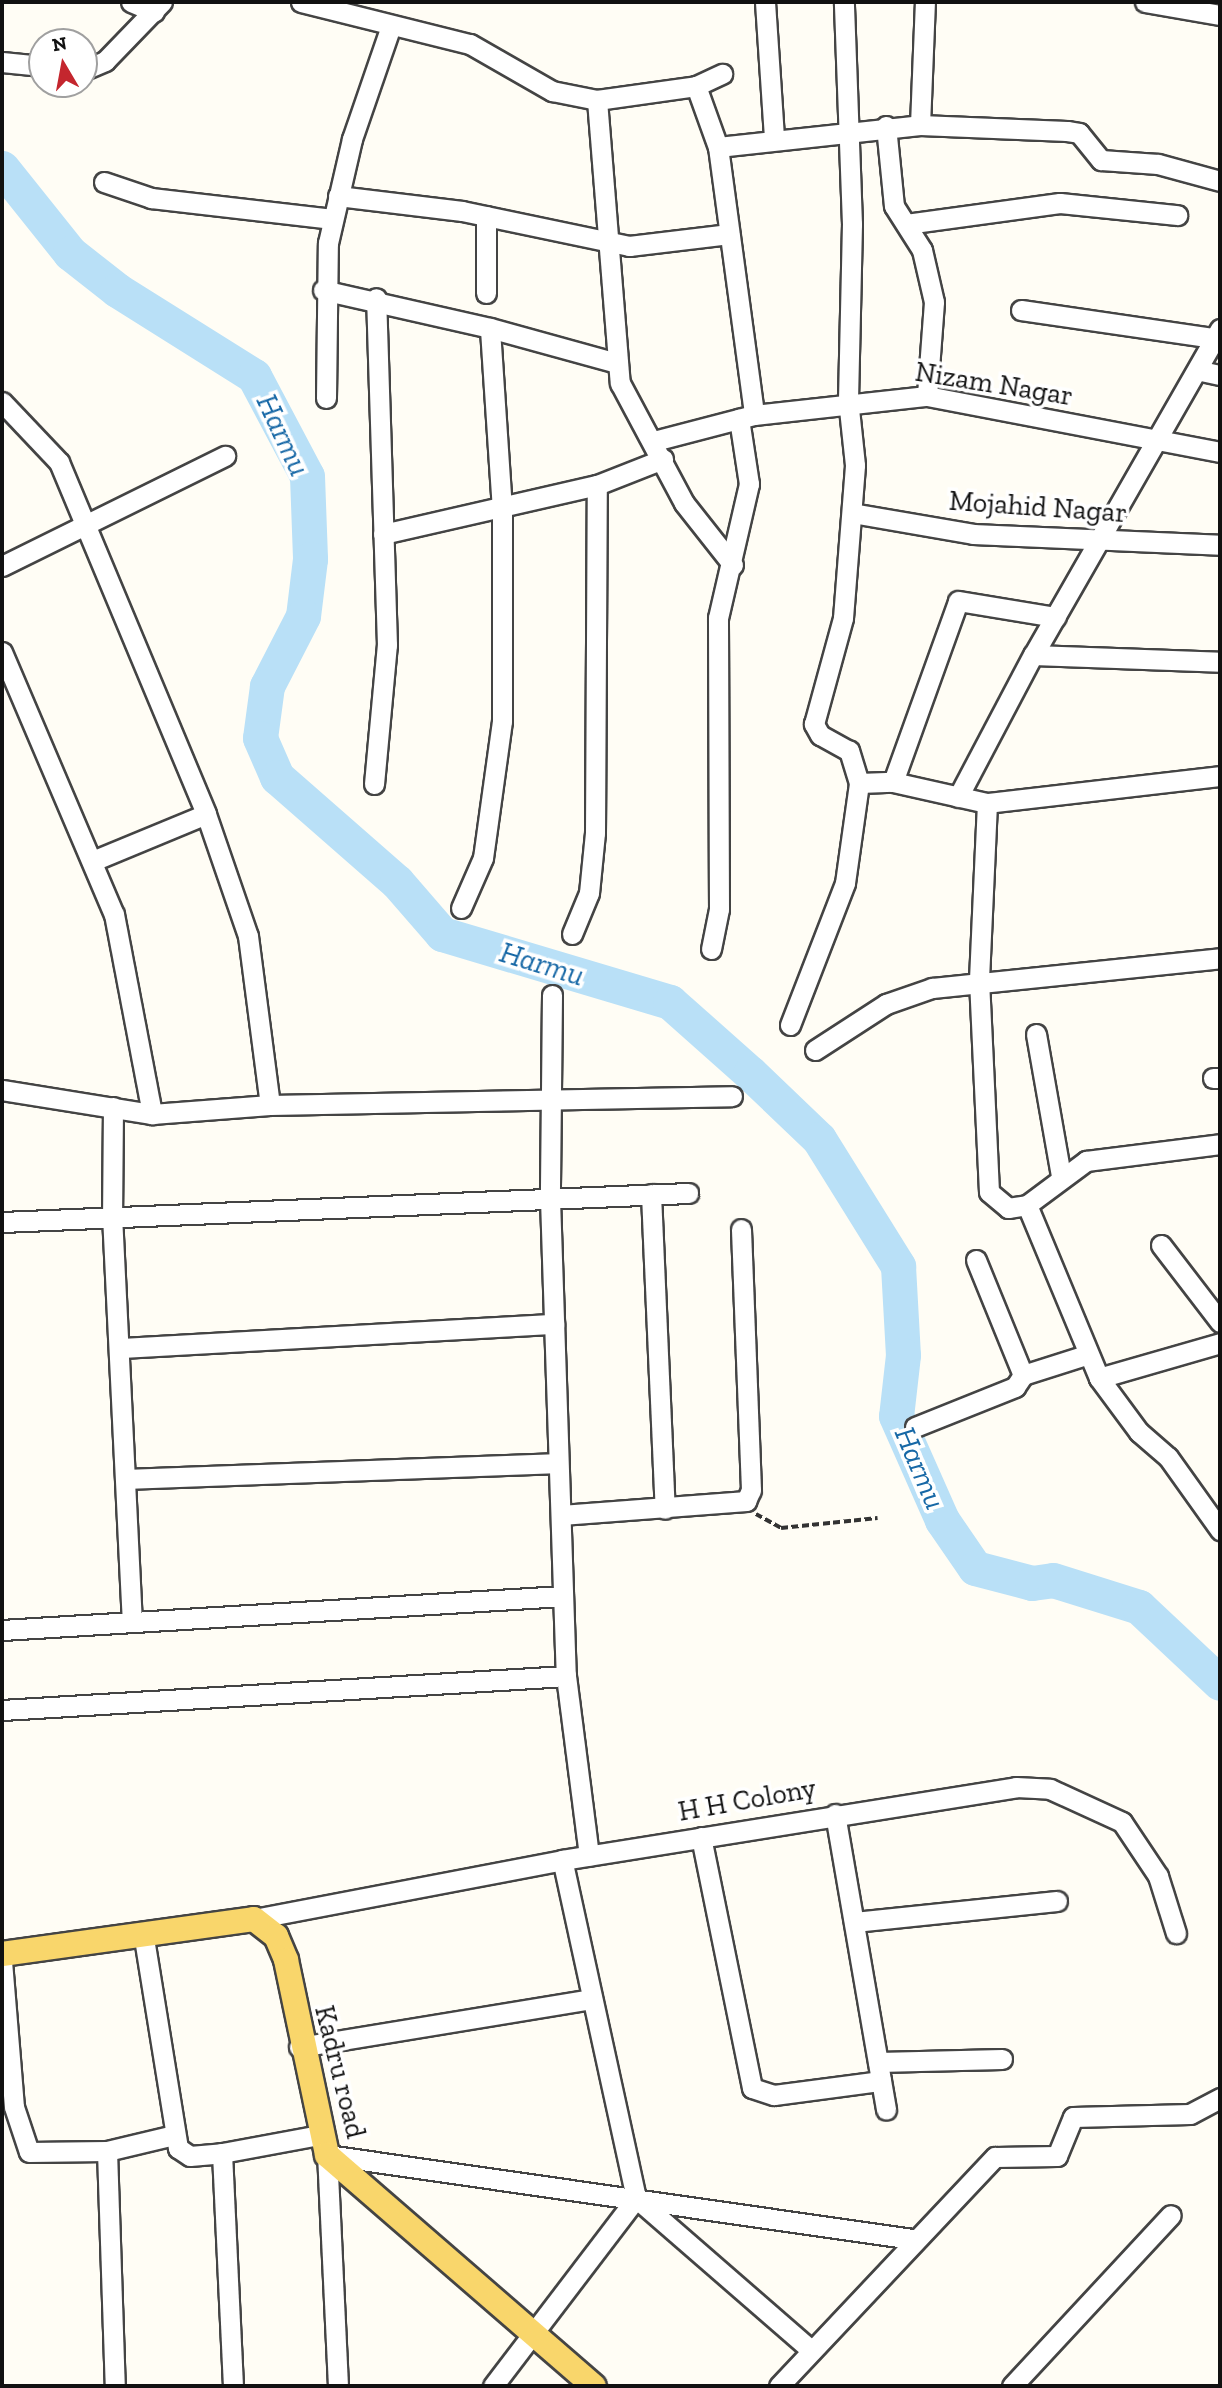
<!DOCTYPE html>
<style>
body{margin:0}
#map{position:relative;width:1222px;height:2388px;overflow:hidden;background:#fffdf5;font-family:"Zilla Slab",serif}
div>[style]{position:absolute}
.river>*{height:35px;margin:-17.5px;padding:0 17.5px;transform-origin:17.5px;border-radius:17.5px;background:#b9e0f7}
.path>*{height:3.5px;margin-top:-1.75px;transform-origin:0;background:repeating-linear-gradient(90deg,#333 0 7px,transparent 0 10.5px)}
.roads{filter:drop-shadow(2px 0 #444) drop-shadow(-2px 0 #444) drop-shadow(0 2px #444) drop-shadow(0 -2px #444)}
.minor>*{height:19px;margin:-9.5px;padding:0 9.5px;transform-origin:9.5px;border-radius:9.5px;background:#fff}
.major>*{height:24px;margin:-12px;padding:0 12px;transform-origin:12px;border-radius:12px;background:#f9d66b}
span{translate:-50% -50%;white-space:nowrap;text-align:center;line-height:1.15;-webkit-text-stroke:7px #fff;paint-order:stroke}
.street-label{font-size:28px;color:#111}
.water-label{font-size:30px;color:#1768a6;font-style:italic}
.frame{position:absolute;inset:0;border:4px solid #111;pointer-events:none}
.north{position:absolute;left:28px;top:28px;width:70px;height:70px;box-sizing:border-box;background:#fff;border:2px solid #a0a0a0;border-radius:50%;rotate:350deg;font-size:19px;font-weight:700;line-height:28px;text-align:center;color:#111}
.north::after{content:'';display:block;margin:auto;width:24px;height:32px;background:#c4262e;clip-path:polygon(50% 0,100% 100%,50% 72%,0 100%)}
</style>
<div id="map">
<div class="river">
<div style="left:2px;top:168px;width:109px;rotate:51.3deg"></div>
<div style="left:70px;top:253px;width:60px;rotate:38.2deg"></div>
<div style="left:117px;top:290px;width:162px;rotate:32.1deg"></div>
<div style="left:254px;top:376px;width:113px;rotate:62.1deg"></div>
<div style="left:307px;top:476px;width:83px;rotate:87.9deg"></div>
<div style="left:310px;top:559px;width:57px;rotate:97deg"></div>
<div style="left:303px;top:616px;width:79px;rotate:117.2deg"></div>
<div style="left:267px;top:686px;width:52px;rotate:97.7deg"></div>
<div style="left:260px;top:738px;width:43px;rotate:66.4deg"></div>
<div style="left:277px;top:777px;width:159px;rotate:41.2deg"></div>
<div style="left:397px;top:882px;width:69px;rotate:49.1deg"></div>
<div style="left:442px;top:934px;width:238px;rotate:16.6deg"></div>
<div style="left:670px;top:1002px;width:107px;rotate:41.6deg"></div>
<div style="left:750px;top:1073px;width:95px;rotate:43.7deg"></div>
<div style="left:819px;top:1139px;width:150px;rotate:58.1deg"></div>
<div style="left:898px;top:1266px;width:89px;rotate:86.8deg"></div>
<div style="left:903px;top:1355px;width:61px;rotate:96.5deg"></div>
<div style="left:896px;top:1416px;width:114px;rotate:66.1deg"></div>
<div style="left:942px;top:1520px;width:58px;rotate:55.5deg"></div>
<div style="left:975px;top:1568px;width:59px;rotate:14.7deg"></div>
<div style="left:1032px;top:1583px;width:21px;rotate:-8deg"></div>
<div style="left:1053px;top:1580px;width:90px;rotate:17.4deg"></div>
<div style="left:1139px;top:1607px;width:111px;rotate:43.2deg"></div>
</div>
<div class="path">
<div style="left:756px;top:1514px;width:29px;rotate:29deg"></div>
<div style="left:781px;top:1528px;width:97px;rotate:-5.9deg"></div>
</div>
<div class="roads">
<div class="minor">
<div style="left:131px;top:2px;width:25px;rotate:23deg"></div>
<div style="left:301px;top:2px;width:174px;rotate:14deg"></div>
<div style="left:470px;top:44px;width:95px;rotate:29.8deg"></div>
<div style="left:552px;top:91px;width:46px;rotate:11.3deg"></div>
<div style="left:597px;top:100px;width:100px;rotate:-8deg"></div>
<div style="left:696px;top:86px;width:29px;rotate:-25deg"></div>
<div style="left:765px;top:2px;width:136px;rotate:86.2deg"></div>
<div style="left:1145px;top:2px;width:76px;rotate:9.8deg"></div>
<div style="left:2px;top:62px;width:40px;rotate:5.7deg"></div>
<div style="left:84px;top:70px;width:23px;rotate:-23deg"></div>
<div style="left:105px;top:61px;width:82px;rotate:-46deg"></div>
<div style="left:696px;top:86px;width:65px;rotate:70.2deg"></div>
<div style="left:718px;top:147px;width:270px;rotate:82.3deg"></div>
<div style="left:597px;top:100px;width:284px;rotate:85.4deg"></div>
<div style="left:620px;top:383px;width:136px;rotate:61.9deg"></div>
<div style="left:684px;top:503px;width:79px;rotate:51.7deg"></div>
<div style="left:920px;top:125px;width:123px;rotate:-87.7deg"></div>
<div style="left:886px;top:126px;width:80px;rotate:84.3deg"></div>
<div style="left:894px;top:206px;width:52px;rotate:57.5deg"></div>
<div style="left:922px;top:250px;width:53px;rotate:77deg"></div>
<div style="left:934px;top:302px;width:94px;rotate:94.3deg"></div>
<div style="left:718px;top:147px;width:203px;rotate:-6.2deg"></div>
<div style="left:920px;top:125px;width:147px;rotate:2.3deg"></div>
<div style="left:1067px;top:131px;width:12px;rotate:9deg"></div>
<div style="left:1079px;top:133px;width:35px;rotate:51deg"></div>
<div style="left:1101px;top:160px;width:57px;rotate:4deg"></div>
<div style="left:1158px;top:164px;width:64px;rotate:15.3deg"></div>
<div style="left:104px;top:182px;width:50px;rotate:18.8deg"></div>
<div style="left:151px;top:198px;width:183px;rotate:6.6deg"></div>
<div style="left:338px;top:196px;width:125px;rotate:6.9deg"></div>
<div style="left:462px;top:211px;width:171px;rotate:11.8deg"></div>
<div style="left:629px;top:246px;width:101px;rotate:-6.8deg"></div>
<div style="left:486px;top:216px;width:77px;rotate:90deg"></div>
<div style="left:906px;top:224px;width:155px;rotate:-7.8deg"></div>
<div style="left:1060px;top:203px;width:118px;rotate:5.9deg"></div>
<div style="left:323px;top:290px;width:171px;rotate:12.8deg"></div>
<div style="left:1021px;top:310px;width:195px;rotate:8.3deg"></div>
<div style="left:1220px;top:329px;width:376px;rotate:119.8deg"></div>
<div style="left:1033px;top:655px;width:187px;rotate:2.1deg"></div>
<div style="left:1201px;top:371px;width:19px;rotate:12deg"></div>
<div style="left:326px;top:398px;width:155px;rotate:-89.3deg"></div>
<div style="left:328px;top:243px;width:107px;rotate:-77deg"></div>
<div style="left:352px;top:139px;width:120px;rotate:-71deg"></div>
<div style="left:2px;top:402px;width:83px;rotate:46.5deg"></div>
<div style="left:59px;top:462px;width:381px;rotate:67.3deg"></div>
<div style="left:206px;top:814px;width:129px;rotate:71deg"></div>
<div style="left:248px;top:936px;width:170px;rotate:82.6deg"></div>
<div style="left:654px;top:441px;width:103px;rotate:-14.6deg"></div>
<div style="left:754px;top:415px;width:174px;rotate:-6.3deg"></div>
<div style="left:927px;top:396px;width:298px;rotate:10.8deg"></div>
<div style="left:852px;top:513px;width:123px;rotate:9.8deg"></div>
<div style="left:973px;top:534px;width:247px;rotate:2.5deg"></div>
<div style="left:383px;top:534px;width:220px;rotate:-12.9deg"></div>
<div style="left:597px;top:485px;width:71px;rotate:-21.5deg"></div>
<div style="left:2px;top:566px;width:249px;rotate:-26.3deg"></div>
<div style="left:2px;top:652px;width:285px;rotate:66.9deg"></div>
<div style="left:114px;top:914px;width:204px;rotate:79.2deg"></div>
<div style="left:893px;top:782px;width:192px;rotate:-70.2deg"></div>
<div style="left:958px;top:601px;width:99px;rotate:9.3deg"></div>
<div style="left:859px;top:783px;width:34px;rotate:-2deg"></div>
<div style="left:893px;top:782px;width:96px;rotate:12.6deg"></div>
<div style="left:987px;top:803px;width:235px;rotate:-6.6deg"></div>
<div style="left:374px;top:784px;width:140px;rotate:-84.7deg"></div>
<div style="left:387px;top:645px;width:347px;rotate:-91.8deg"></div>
<div style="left:958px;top:797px;width:161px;rotate:-62.2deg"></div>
<div style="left:987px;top:803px;width:177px;rotate:92.6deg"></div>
<div style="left:979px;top:980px;width:212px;rotate:87.3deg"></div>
<div style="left:989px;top:1192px;width:25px;rotate:40deg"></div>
<div style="left:1008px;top:1208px;width:19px;rotate:-9deg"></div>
<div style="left:1027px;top:1205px;width:187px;rotate:67.4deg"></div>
<div style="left:1099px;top:1378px;width:67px;rotate:53.5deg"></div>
<div style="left:1139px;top:1432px;width:38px;rotate:41deg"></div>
<div style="left:1168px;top:1457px;width:90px;rotate:54.5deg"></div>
<div style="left:95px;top:860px;width:120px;rotate:-22.5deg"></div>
<div style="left:461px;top:908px;width:55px;rotate:-66.3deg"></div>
<div style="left:483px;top:858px;width:138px;rotate:-82.1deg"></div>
<div style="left:502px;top:721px;width:211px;rotate:-90deg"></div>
<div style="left:502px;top:510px;width:182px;rotate:-93.8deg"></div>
<div style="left:490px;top:328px;width:132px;rotate:15.4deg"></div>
<div style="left:572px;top:934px;width:44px;rotate:-67.5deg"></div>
<div style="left:589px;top:893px;width:60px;rotate:-84.3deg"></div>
<div style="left:595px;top:833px;width:348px;rotate:-89.7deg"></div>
<div style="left:711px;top:949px;width:41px;rotate:-78.7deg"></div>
<div style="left:719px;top:909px;width:291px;rotate:-90.2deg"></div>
<div style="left:718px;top:618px;width:138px;rotate:-77deg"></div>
<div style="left:749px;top:484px;width:66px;rotate:-98.7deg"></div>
<div style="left:552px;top:995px;width:204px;rotate:90.6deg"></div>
<div style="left:550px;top:1199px;width:477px;rotate:88.1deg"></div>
<div style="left:566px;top:1676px;width:181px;rotate:82.7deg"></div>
<div style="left:790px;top:1025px;width:152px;rotate:-68.8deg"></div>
<div style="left:845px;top:883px;width:101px;rotate:-82deg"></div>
<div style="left:859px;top:783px;width:34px;rotate:-107deg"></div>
<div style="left:849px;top:751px;width:33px;rotate:-151deg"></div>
<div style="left:820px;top:735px;width:13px;rotate:-119deg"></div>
<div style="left:814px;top:724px;width:110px;rotate:-74.7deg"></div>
<div style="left:843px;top:618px;width:153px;rotate:-85.5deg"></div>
<div style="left:855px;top:465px;width:65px;rotate:-96.1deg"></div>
<div style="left:848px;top:400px;width:176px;rotate:-88.7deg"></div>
<div style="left:852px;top:224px;width:222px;rotate:-92.1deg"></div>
<div style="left:1036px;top:1034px;width:144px;rotate:80deg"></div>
<div style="left:815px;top:1050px;width:85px;rotate:-32.9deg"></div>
<div style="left:886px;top:1004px;width:49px;rotate:-19.2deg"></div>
<div style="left:932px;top:988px;width:290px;rotate:-5.9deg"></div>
<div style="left:1213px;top:1078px;width:7px"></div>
<div style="left:2px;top:1090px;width:152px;rotate:9.1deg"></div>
<div style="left:152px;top:1114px;width:118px;rotate:-4.4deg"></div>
<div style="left:270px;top:1105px;width:462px;rotate:-1.1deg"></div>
<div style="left:113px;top:1107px;width:108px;rotate:90.5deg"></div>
<div style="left:112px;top:1215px;width:406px;rotate:87.2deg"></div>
<div style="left:651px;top:1194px;width:315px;rotate:87.5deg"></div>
<div style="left:1027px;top:1205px;width:74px;rotate:-36.7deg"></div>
<div style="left:1086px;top:1161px;width:135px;rotate:-7.2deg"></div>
<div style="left:2px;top:1222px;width:687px;rotate:-2.42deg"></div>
<div style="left:1161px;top:1245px;width:97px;rotate:52.5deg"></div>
<div style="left:976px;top:1260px;width:124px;rotate:67.8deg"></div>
<div style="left:122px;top:1348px;width:433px;rotate:-3.2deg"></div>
<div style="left:1099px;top:1378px;width:126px;rotate:-16.1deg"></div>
<div style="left:915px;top:1427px;width:108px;rotate:-21.8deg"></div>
<div style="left:1015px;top:1387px;width:14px;rotate:-56deg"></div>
<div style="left:1023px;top:1375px;width:66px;rotate:-17.6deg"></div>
<div style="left:127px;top:1479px;width:431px;rotate:-2.1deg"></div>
<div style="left:561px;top:1515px;width:186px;rotate:-4.3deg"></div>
<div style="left:746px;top:1501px;width:12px;rotate:-66deg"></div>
<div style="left:751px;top:1490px;width:261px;rotate:-92.2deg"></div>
<div style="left:2px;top:1630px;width:562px;rotate:-3.47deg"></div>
<div style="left:2px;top:1710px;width:565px;rotate:-3.45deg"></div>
<div style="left:835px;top:1814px;width:300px;rotate:80.2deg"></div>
<div style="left:701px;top:1837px;width:256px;rotate:78.5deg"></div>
<div style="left:752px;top:2088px;width:23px;rotate:18deg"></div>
<div style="left:774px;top:2095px;width:108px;rotate:-7.5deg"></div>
<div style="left:254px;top:1919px;width:314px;rotate:-10.8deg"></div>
<div style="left:562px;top:1860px;width:460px;rotate:-9.1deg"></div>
<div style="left:1016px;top:1787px;width:34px;rotate:3deg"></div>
<div style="left:1050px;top:1789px;width:79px;rotate:24.6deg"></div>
<div style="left:1122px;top:1822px;width:65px;rotate:56.3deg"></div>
<div style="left:1158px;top:1876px;width:60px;rotate:72.5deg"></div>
<div style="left:854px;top:1922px;width:204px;rotate:-5.9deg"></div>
<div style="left:143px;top:1932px;width:219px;rotate:80.8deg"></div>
<div style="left:178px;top:2148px;width:14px;rotate:34deg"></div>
<div style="left:190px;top:2156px;width:32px;rotate:-5deg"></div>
<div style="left:222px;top:2153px;width:99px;rotate:-10.5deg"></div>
<div style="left:2px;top:1961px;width:146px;rotate:85.3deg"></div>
<div style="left:14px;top:2107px;width:47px;rotate:71.6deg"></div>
<div style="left:29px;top:2152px;width:78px;rotate:-0.7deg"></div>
<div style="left:107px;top:2151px;width:69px;rotate:-13.4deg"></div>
<div style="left:299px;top:2047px;width:297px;rotate:-9.3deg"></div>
<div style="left:878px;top:2062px;width:124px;rotate:-1.4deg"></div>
<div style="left:107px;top:2151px;width:235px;rotate:88.1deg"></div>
<div style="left:222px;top:2153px;width:233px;rotate:87.3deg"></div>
<div style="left:636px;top:2198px;width:232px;rotate:41deg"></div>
<div style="left:338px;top:2386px;width:231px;rotate:-92.7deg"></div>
<div style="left:327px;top:2155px;width:591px;rotate:8.17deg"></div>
<div style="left:493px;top:2386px;width:236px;rotate:-52.7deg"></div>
<div style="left:636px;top:2198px;width:346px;rotate:-102.3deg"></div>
<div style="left:779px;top:2386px;width:315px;rotate:-46.7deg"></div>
<div style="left:995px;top:2157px;width:62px;rotate:-0.9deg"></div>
<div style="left:1057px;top:2156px;width:42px;rotate:-67.7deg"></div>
<div style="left:1073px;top:2117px;width:117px;rotate:-1.5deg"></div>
<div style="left:1190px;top:2114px;width:34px;rotate:-28deg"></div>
<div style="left:1012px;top:2386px;width:233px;rotate:-47.1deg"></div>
</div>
<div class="major">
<div style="left:2px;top:1954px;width:254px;rotate:-7.9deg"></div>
<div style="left:254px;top:1919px;width:28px;rotate:38deg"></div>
<div style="left:276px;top:1936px;width:26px;rotate:67deg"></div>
<div style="left:286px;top:1960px;width:199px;rotate:78.1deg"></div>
<div style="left:327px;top:2155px;width:353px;rotate:40.9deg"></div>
</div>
</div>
<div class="street-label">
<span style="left:994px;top:384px;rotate:9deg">Nizam Nagar</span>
<span style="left:1038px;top:507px;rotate:4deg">Mojahid Nagar</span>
<span style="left:747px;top:1800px;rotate:-10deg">H H Colony</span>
<span style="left:340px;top:2072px;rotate:76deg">Kadru road</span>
</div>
<div class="water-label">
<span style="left:283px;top:435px;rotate:65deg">Harmu</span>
<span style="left:542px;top:964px;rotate:17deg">Harmu</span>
<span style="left:920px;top:1468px;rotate:67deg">Harmu</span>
</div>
<div class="frame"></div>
<div class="north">N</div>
</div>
